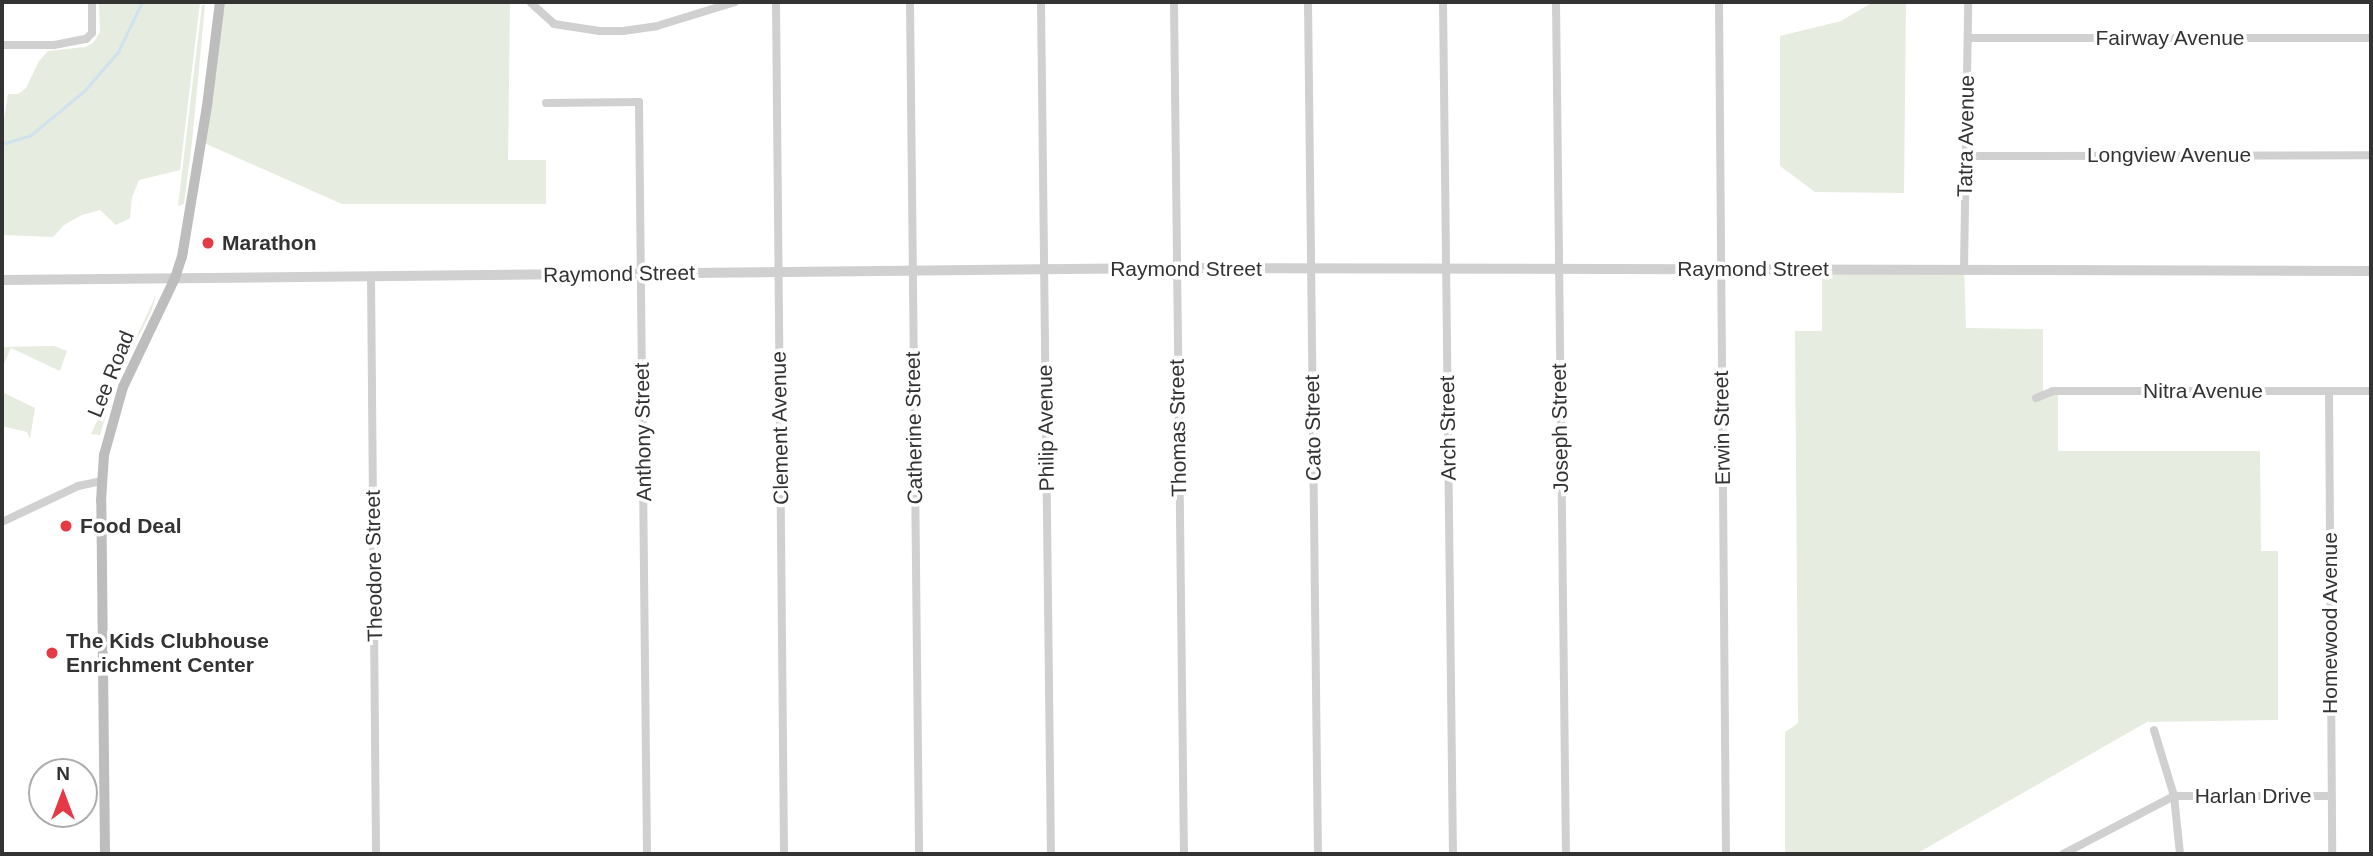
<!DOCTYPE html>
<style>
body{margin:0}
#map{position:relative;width:2373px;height:856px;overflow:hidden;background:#fff;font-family:Helvetica,sans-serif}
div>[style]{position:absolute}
.green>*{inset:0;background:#e6ecdf}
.stream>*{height:2.5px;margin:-1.25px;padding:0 1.25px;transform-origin:1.25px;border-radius:1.25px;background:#cfe2ee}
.minor>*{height:8px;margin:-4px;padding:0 4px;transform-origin:4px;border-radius:4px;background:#d0d0d0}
.tertiary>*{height:10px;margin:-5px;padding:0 5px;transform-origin:5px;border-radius:5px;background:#d0d0d0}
.secondary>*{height:10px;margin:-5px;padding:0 5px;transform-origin:5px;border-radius:5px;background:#bdbdbd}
.dots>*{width:19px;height:19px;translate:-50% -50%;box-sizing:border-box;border:4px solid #fff;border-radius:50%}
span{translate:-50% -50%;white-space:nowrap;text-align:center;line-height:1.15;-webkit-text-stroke:7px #fff;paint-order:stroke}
.street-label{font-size:21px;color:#333}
.poi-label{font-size:21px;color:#333;font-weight:700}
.left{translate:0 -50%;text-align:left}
.frame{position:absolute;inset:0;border:4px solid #333;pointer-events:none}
.north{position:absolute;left:28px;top:758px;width:70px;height:70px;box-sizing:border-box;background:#fff;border:2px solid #adadad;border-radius:50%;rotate:0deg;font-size:19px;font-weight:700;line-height:28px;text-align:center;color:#333}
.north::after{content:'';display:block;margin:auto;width:24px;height:32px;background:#e63946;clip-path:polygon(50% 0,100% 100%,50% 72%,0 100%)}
</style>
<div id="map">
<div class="green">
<div style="clip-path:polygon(99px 2px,200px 2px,180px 170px,139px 180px,132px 197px,130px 218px,116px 225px,100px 210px,82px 215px,64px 225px,53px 237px,2px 235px,2px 131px,8px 94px,18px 94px,26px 88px,39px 61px,48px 51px,85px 47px,93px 43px,100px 32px)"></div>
<div style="clip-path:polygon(220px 2px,510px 2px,508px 160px,546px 160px,546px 204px,342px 204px,202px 142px)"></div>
<div style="clip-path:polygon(1873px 2px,1906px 2px,1904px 193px,1815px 192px,1780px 166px,1780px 36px,1841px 21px)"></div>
<div style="clip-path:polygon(202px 5px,205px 5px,192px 142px,184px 204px,178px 206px)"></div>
<div style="clip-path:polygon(1822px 270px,1964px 270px,1966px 328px,2043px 329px,2043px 394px,2058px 391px,2058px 451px,2260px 451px,2261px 551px,2278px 551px,2278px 720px,2147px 722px,1916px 854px,1785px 854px,1785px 732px,1798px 723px,1795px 331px,1822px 331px)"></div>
<div style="clip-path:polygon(157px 293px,151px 312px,117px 378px,100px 435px,91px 434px)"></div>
<div style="clip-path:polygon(54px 346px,67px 351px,60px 371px,11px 348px,2px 368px,2px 347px)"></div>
<div style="clip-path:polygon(2px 392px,35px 408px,30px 439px,27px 432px,2px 426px)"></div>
</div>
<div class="stream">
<div style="left:2px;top:144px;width:30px;rotate:-17deg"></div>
<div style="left:31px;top:135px;width:69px;rotate:-39.7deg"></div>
<div style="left:84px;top:91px;width:52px;rotate:-48.9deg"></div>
<div style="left:118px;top:52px;width:55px;rotate:-64.4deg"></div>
</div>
<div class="minor">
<div style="left:776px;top:2px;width:852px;rotate:89.46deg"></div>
<div style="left:910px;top:2px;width:852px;rotate:89.39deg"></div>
<div style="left:1041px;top:2px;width:852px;rotate:89.33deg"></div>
<div style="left:1174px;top:2px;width:852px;rotate:89.33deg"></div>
<div style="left:1308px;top:2px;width:852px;rotate:89.33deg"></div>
<div style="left:1443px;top:2px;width:852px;rotate:89.33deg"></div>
<div style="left:1556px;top:2px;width:852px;rotate:89.33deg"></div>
<div style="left:1719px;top:2px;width:852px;rotate:89.53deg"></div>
<div style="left:531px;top:3px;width:31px;rotate:42deg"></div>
<div style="left:554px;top:24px;width:46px;rotate:8.8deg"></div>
<div style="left:599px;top:31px;width:24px"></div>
<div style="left:623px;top:31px;width:34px;rotate:-8deg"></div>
<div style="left:657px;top:26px;width:82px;rotate:-17.1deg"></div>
<div style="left:1968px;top:38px;width:403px"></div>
<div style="left:2px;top:45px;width:52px"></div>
<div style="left:54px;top:45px;width:33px;rotate:-11deg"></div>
<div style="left:86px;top:39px;width:8px;rotate:-45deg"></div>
<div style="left:92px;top:33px;width:31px;rotate:-90deg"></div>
<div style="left:546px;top:103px;width:93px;rotate:-0.6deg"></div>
<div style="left:639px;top:102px;width:752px;rotate:89.39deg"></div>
<div style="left:1966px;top:156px;width:405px;rotate:-0.1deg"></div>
<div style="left:1964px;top:270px;width:268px;rotate:-89.1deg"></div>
<div style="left:371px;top:277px;width:577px;rotate:89.5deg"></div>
<div style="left:2329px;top:391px;width:463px;rotate:89.6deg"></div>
<div style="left:2036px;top:398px;width:18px;rotate:-22deg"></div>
<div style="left:2053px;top:391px;width:318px"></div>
<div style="left:2px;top:522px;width:84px;rotate:-25.3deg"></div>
<div style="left:78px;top:486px;width:25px;rotate:-12deg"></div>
<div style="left:2154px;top:730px;width:69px;rotate:73.1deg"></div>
<div style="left:2174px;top:796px;width:58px;rotate:84.1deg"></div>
<div style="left:2063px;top:854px;width:125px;rotate:-27.6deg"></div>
<div style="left:2174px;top:796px;width:157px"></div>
</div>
<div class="tertiary">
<div style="left:2px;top:280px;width:1166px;rotate:-0.59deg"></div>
<div style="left:1168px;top:268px;width:1203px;rotate:0.14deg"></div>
</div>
<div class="secondary">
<div style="left:105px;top:854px;width:353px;rotate:-90.6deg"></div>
<div style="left:101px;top:501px;width:46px;rotate:-86.3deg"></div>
<div style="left:104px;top:455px;width:71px;rotate:-74.4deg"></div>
<div style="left:123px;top:387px;width:121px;rotate:-64.5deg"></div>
<div style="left:175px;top:278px;width:22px;rotate:-72deg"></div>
<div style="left:182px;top:257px;width:153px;rotate:-80.6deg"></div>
<div style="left:207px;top:106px;width:105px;rotate:-82.9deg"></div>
</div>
<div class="dots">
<div style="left:208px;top:243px;background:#e63946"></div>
<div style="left:66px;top:526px;background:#e63946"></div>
<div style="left:52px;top:653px;background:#e63946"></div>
</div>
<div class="street-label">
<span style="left:2170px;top:38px">Fairway Avenue</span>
<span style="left:1966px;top:136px;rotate:-89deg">Tatra Avenue</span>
<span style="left:2169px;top:155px">Longview Avenue</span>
<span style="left:1186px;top:269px">Raymond Street</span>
<span style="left:1753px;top:269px">Raymond Street</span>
<span style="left:619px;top:274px;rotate:-1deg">Raymond Street</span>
<span style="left:111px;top:374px;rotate:-68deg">Lee Road</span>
<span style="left:2203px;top:391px">Nitra Avenue</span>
<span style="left:780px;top:428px;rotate:-91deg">Clement Avenue</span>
<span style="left:914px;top:428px;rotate:-91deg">Catherine Street</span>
<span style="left:1046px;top:428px;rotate:-91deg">Philip Avenue</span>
<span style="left:1178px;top:428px;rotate:-91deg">Thomas Street</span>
<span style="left:1313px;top:428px;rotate:-91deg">Cato Street</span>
<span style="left:1448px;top:428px;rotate:-91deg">Arch Street</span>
<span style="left:1560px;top:428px;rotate:-91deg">Joseph Street</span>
<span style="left:1722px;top:428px;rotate:-91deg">Erwin Street</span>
<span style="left:643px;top:432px;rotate:-91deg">Anthony Street</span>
<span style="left:374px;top:566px;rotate:-91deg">Theodore Street</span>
<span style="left:2330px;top:623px;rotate:-90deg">Homewood Avenue</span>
<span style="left:2253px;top:796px">Harlan Drive</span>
</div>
<div class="poi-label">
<span class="left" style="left:222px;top:243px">Marathon</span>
<span class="left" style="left:80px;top:526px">Food Deal</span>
<span class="left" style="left:66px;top:653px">The Kids Clubhouse<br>Enrichment Center</span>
</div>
<div class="frame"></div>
<div class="north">N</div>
</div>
